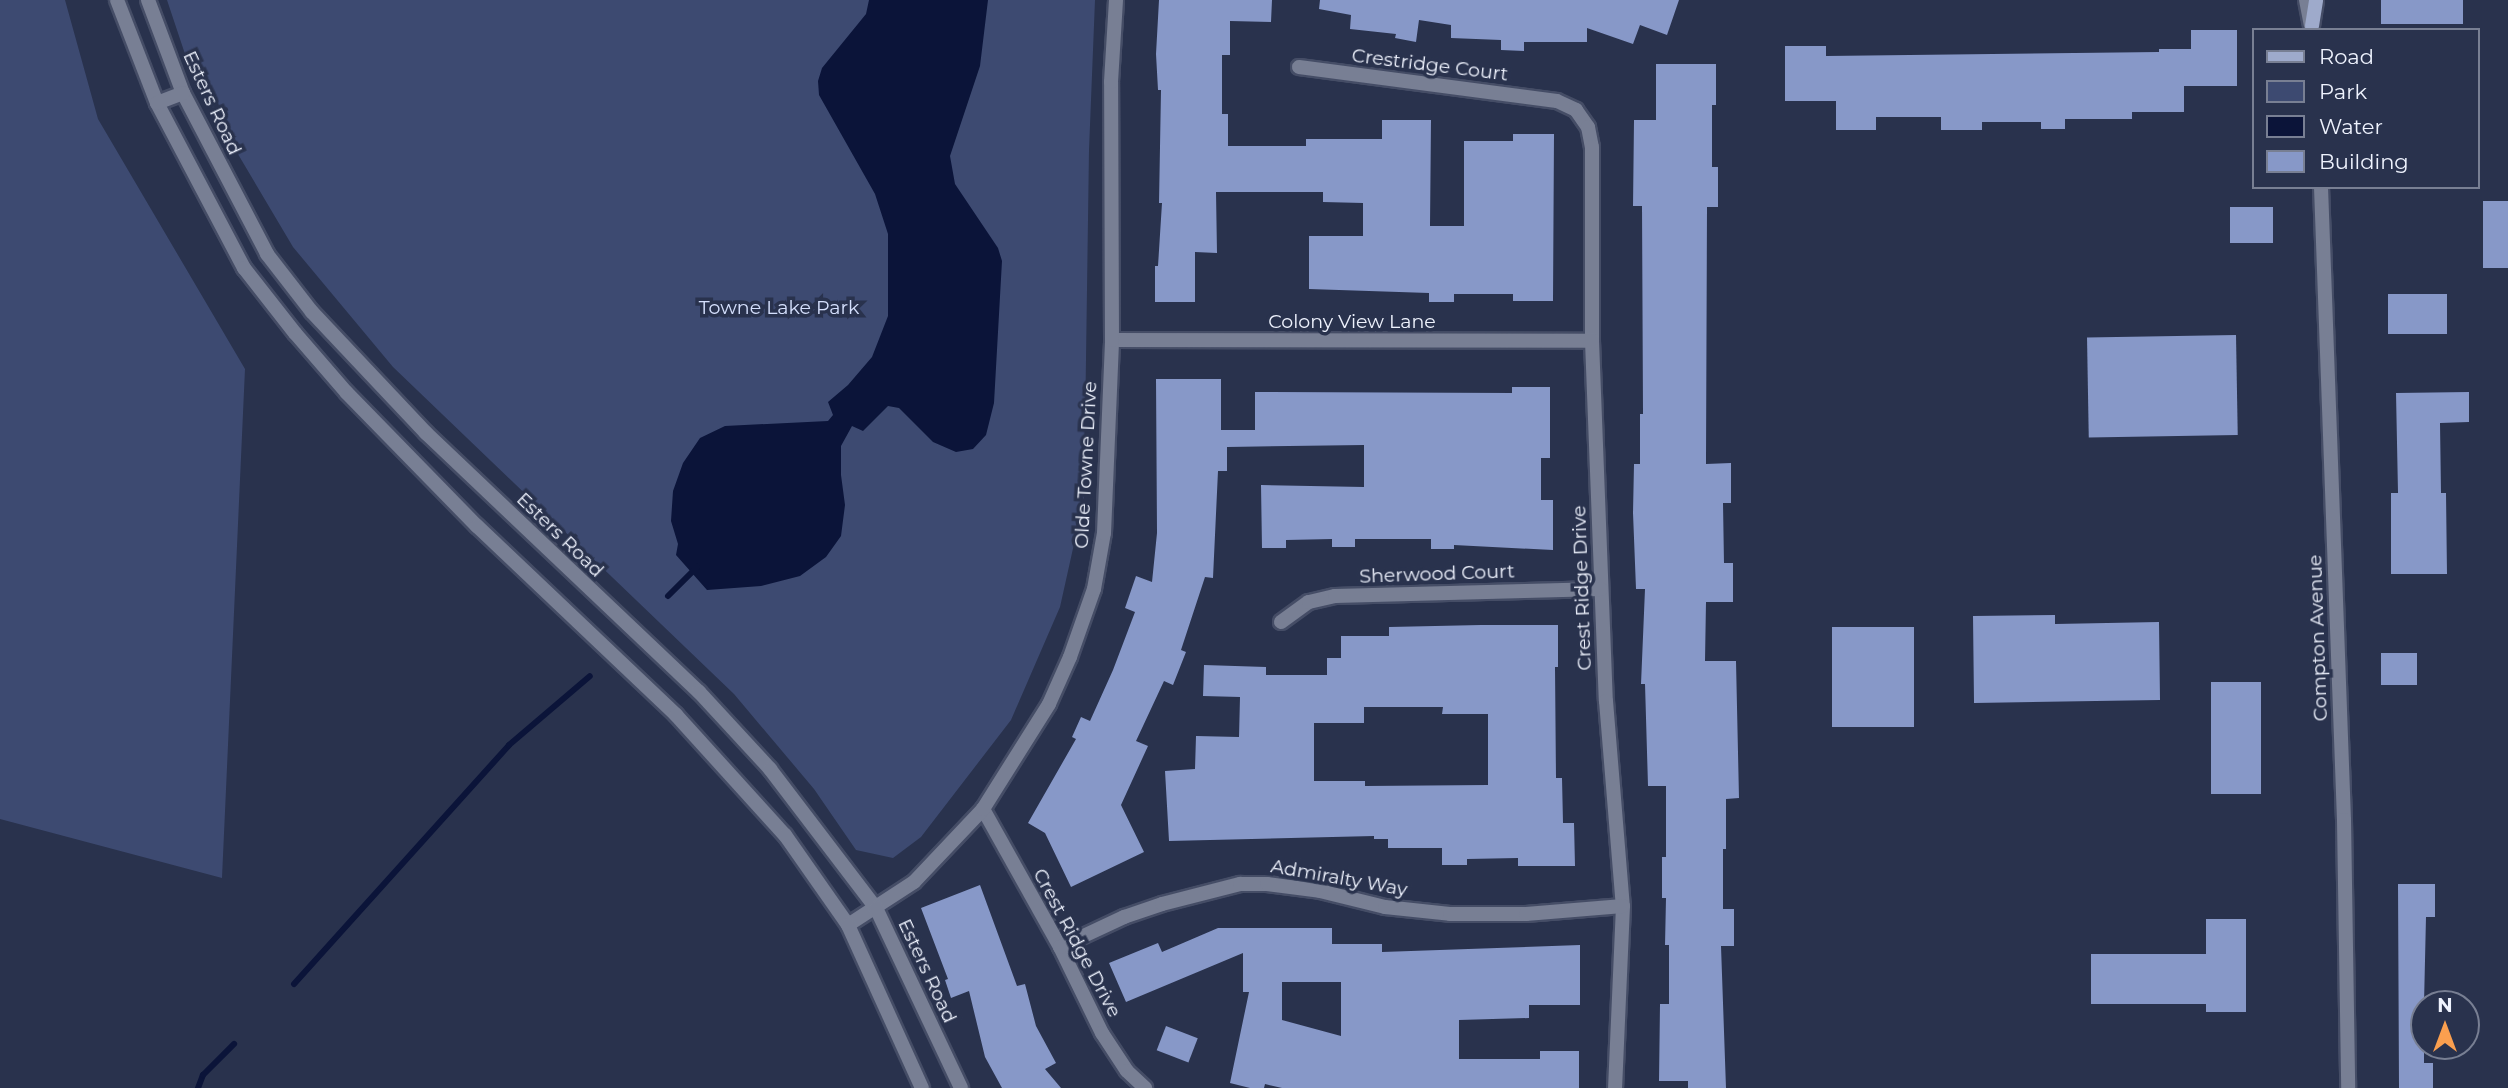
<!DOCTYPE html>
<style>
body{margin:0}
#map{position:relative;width:2508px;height:1088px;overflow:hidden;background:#29324d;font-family:Montserrat,sans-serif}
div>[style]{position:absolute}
.green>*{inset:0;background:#3d4a71}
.water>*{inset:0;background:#0b1439}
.stream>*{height:6px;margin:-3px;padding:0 3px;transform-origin:3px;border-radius:3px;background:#0b1439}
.building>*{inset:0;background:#8798c8;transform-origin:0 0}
.roads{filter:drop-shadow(2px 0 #454d66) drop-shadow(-2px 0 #454d66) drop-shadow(0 2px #454d66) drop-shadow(0 -2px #454d66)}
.minor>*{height:14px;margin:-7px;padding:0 7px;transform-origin:7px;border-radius:7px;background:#787f94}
.tertiary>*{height:14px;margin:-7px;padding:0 7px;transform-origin:7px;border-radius:7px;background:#787f94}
.secondary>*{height:14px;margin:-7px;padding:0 7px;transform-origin:7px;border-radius:7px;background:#9eaacb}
span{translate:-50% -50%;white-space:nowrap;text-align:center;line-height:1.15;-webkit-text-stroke:7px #29324d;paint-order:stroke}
.street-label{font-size:19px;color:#eef2fd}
.park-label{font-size:19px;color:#d5e0fd}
.legend{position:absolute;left:2252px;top:28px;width:228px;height:161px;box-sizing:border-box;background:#29324d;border:2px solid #787f93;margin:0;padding:9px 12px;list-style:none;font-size:21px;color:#eef2fd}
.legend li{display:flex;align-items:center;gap:14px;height:35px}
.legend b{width:35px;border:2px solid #787f93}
.north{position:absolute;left:2410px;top:990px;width:70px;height:70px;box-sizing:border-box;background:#29324d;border:2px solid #787f93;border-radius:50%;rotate:0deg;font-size:19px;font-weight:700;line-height:28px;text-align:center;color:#eef2fd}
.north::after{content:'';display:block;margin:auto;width:24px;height:32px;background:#fa9f4f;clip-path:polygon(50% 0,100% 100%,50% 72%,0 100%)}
</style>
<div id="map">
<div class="green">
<div style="clip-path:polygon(0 0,65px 0,98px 119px,245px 369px,222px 878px,0 819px)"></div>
<div style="clip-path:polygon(167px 0,1095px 0,1089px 150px,1084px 499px,1060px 607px,1011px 720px,921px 837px,893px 858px,856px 850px,814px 789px,734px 694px,393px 367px,293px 247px,229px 139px,185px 54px)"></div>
</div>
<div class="water">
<div style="clip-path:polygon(869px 0,988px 0,980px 66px,950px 156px,955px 184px,998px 248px,1002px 261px,994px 403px,986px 435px,973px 449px,956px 452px,933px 442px,899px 408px,888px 406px,863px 431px,852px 426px,841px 446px,841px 475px,845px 505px,841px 536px,826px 557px,800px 576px,761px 586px,707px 590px,676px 555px,678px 544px,671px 521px,673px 491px,683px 463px,700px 438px,725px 426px,828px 421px,833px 415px,828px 402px,848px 385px,872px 357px,888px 316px,888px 234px,875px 194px,819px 95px,818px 81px,822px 68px,866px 14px)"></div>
</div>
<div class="stream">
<div style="left:668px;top:596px;width:41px;rotate:-45deg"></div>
<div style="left:294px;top:984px;width:321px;rotate:-48deg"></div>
<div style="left:509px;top:745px;width:106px;rotate:-40.4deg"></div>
<div style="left:198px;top:1088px;width:14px;rotate:-69deg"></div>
<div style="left:203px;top:1075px;width:44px;rotate:-45deg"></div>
</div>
<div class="building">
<div style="clip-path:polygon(1159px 0,1272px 0,1271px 22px,1230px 21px,1230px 55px,1222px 55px,1222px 114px,1228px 114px,1228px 146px,1306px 146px,1306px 139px,1382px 139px,1382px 120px,1431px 120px,1430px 226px,1464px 226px,1464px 141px,1513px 141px,1513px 134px,1554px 134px,1553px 301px,1513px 301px,1513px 294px,1454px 294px,1454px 302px,1429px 302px,1429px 293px,1309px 289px,1309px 236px,1363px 236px,1363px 203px,1323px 202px,1323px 192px,1216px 192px,1217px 253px,1195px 252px,1195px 302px,1155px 302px,1155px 266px,1158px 266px,1162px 203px,1159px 203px,1161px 90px,1158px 90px,1156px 54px)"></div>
<div style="clip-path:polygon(1320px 0,1679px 0,1667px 35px,1640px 25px,1633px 44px,1587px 28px,1587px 42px,1524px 42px,1524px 51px,1501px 50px,1501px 40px,1451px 38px,1451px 25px,1419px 20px,1416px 42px,1395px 38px,1396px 34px,1350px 29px,1351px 15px,1319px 9px)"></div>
<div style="left:2381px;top:0;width:82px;height:24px"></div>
<div style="clip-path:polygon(2191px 30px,2237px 30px,2237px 86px,2184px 86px,2184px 112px,2132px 112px,2132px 119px,2065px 119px,2065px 129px,2041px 129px,2041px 122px,1982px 122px,1982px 130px,1941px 130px,1941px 117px,1876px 117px,1876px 130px,1836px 130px,1836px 101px,1785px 101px,1785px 46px,1826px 46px,1826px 56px,2159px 52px,2159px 49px,2191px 49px)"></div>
<div style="clip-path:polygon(1656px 64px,1716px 64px,1716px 105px,1712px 105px,1712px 167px,1718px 167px,1718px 207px,1707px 207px,1706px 464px,1731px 463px,1731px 503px,1723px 503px,1724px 563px,1733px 563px,1733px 602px,1706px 602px,1705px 661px,1736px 661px,1739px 798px,1726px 799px,1726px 849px,1723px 849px,1723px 909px,1734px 909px,1734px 946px,1721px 946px,1726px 1088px,1688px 1088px,1688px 1081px,1659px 1081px,1660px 1004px,1669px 1004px,1669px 945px,1665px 945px,1666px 898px,1662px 898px,1662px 857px,1666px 857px,1666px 786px,1648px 786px,1645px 684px,1641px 684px,1645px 589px,1636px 589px,1633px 513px,1634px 464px,1640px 464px,1640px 414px,1643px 414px,1642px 206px,1633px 206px,1634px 120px,1656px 120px)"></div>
<div style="left:2483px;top:201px;width:25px;height:67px"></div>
<div style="left:2230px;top:207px;width:43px;height:36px"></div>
<div style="left:2388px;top:294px;width:59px;height:40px"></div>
<div style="left:2236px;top:335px;width:100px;height:149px;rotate:89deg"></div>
<div style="clip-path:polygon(1156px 379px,1221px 379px,1221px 430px,1255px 430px,1255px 392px,1512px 393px,1512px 387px,1550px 387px,1550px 458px,1541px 458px,1541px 500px,1553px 500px,1553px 550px,1454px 545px,1454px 549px,1431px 549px,1431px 539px,1355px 539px,1355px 547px,1332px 547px,1332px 539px,1286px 540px,1286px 548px,1262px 548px,1261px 485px,1364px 487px,1364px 445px,1227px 447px,1227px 471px,1218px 471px,1213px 578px,1205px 577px,1181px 650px,1186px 652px,1173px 685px,1164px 681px,1136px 741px,1148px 746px,1121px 805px,1144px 852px,1071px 887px,1045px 833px,1028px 823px,1076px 739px,1072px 737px,1081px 717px,1090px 721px,1113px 670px,1135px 612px,1125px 608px,1136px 576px,1152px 582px,1157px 533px)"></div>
<div style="clip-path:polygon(2469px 392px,2469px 422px,2440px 423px,2441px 493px,2446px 493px,2447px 574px,2391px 574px,2391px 493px,2398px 493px,2396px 393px)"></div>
<div style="clip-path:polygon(2055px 615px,2055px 624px,2159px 622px,2160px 700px,1974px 703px,1973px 616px)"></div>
<div style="clip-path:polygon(evenodd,1481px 625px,1558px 625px,1558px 667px,1555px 667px,1556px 778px,1562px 778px,1563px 823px,1574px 823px,1575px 866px,1518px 866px,1518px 858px,1467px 859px,1467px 865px,1442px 865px,1442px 848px,1388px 848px,1388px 839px,1374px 839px,1374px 836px,1169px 841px,1165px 771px,1195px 769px,1196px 736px,1239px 737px,1240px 697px,1203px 696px,1204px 665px,1266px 667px,1266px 675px,1327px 675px,1327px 658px,1341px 658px,1341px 636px,1389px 636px,1389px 627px,1481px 625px,1364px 707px,1443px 707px,1442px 714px,1488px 714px,1488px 785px,1365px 786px,1365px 781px,1314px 781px,1314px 723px,1364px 723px,1364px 707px)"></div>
<div style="left:1832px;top:627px;width:82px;height:100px"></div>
<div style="left:2381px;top:653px;width:36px;height:32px"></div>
<div style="left:2211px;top:682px;width:50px;height:112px"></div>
<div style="clip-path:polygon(2398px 884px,2435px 884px,2435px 917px,2426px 917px,2424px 1004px,2424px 1063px,2433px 1063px,2433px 1088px,2399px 1088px)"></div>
<div style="clip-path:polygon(980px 885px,1017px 986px,1025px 984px,1036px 1026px,1056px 1063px,1045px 1069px,1061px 1088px,1002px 1088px,985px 1057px,969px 991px,951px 998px,945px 980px,948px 979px,921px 908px)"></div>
<div style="clip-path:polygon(2206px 919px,2246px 919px,2246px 1012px,2206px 1012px,2206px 1004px,2091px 1004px,2091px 954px,2206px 954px)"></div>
<div style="clip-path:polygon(evenodd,1218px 928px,1332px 928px,1332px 944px,1382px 944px,1382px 952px,1580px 945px,1580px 1005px,1529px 1005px,1529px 1018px,1459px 1020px,1459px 1059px,1540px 1059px,1540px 1051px,1579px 1051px,1579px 1088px,1282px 1088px,1265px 1084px,1264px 1088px,1250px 1088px,1230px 1083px,1249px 992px,1243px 992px,1243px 953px,1126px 1002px,1109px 963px,1158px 943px,1162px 952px,1218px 928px,1282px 982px,1341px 982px,1341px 1036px,1282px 1020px,1282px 982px)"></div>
<div style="left:1166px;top:1026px;width:34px;height:26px;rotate:21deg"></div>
</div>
<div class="roads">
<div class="minor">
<div style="left:1299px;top:67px;width:260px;rotate:7.5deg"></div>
<div style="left:1557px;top:101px;width:21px;rotate:25deg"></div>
<div style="left:1576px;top:110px;width:21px;rotate:55deg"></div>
<div style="left:1588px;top:127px;width:20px;rotate:79deg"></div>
<div style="left:1592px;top:147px;width:194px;rotate:90deg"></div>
<div style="left:1592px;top:341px;width:360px;rotate:87.8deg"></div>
<div style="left:1606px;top:701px;width:206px;rotate:85.3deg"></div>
<div style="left:1623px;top:906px;width:182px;rotate:92.5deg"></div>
<div style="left:1112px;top:340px;width:480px;rotate:0.1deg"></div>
<div style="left:1281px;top:622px;width:34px;rotate:-36deg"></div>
<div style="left:1309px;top:602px;width:27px;rotate:-13deg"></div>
<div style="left:1335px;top:596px;width:266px;rotate:-1.5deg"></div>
<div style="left:983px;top:809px;width:158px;rotate:60.8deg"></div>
<div style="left:1060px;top:947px;width:96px;rotate:64deg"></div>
<div style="left:1102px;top:1033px;width:45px;rotate:56.7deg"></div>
<div style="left:1127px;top:1071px;width:25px;rotate:43deg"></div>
<div style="left:848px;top:925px;width:79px;rotate:-33.1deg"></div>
<div style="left:914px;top:882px;width:100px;rotate:-46.6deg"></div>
<div style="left:983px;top:809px;width:124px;rotate:-57.8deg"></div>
<div style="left:1049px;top:704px;width:51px;rotate:-65.9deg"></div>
<div style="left:1070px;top:657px;width:72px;rotate:-70.6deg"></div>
<div style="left:1094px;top:589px;width:57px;rotate:-79.9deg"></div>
<div style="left:1104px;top:533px;width:193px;rotate:-87.6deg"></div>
<div style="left:1112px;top:340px;width:258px;rotate:-90.2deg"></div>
<div style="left:1111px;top:82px;width:82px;rotate:-86.5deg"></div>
<div style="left:1060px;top:947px;width:71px;rotate:-25.1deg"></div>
<div style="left:1124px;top:917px;width:40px;rotate:-18.9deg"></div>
<div style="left:1162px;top:904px;width:81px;rotate:-14.4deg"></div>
<div style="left:1240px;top:884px;width:27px"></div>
<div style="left:1267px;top:884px;width:53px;rotate:7.5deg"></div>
<div style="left:1320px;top:891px;width:67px;rotate:13.8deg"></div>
<div style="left:1385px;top:907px;width:65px;rotate:6.1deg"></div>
<div style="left:1450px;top:914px;width:76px"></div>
<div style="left:1526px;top:914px;width:97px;rotate:-4.7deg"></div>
</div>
<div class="tertiary">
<div style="left:117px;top:0;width:110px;rotate:68.8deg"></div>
<div style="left:157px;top:103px;width:187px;rotate:62.2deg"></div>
<div style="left:244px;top:268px;width:83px;rotate:51.9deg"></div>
<div style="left:295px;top:333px;width:79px;rotate:49.1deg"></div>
<div style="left:347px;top:393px;width:186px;rotate:45.7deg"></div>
<div style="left:477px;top:526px;width:274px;rotate:43.5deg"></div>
<div style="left:676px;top:715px;width:162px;rotate:47.8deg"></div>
<div style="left:785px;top:835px;width:110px;rotate:55deg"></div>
<div style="left:848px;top:925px;width:179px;rotate:65.6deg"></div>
<div style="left:148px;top:0;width:99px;rotate:69.4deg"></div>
<div style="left:183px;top:93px;width:182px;rotate:62.4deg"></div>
<div style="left:267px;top:254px;width:73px;rotate:52.2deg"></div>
<div style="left:312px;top:312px;width:166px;rotate:46.7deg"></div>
<div style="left:426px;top:433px;width:376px;rotate:43.5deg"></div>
<div style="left:699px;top:692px;width:105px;rotate:47.3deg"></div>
<div style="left:770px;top:769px;width:175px;rotate:52.7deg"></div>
<div style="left:876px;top:908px;width:199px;rotate:64.7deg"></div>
<div style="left:2306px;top:0;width:25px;rotate:79deg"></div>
<div style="left:157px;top:103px;width:28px;rotate:-21deg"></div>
<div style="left:2321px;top:187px;width:633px;rotate:87.92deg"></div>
<div style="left:2344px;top:820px;width:268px;rotate:89.1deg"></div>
</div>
<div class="secondary">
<div style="left:2312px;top:26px;width:26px;rotate:-81deg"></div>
</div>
</div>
<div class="street-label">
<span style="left:1430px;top:65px;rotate:7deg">Crestridge Court</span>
<span style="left:212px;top:103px;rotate:65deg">Esters Road</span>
<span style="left:1352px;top:322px">Colony View Lane</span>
<span style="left:1086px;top:465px;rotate:-87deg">Olde Towne Drive</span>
<span style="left:560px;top:535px;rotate:44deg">Esters Road</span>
<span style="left:1437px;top:574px;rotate:-2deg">Sherwood Court</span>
<span style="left:1582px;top:588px;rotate:-92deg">Crest Ridge Drive</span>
<span style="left:2318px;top:638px;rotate:-92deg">Compton Avenue</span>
<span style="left:1339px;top:878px;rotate:10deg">Admiralty Way</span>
<span style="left:1077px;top:943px;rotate:62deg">Crest Ridge Drive</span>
<span style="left:927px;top:971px;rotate:65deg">Esters Road</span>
</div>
<div class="park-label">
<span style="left:779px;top:308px">Towne Lake Park</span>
</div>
<ul class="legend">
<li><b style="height:9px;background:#9eaacb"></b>Road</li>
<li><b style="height:19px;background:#3d4a71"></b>Park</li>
<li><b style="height:19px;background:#0b1439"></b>Water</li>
<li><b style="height:19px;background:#8798c8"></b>Building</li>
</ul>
<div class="north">N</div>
</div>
